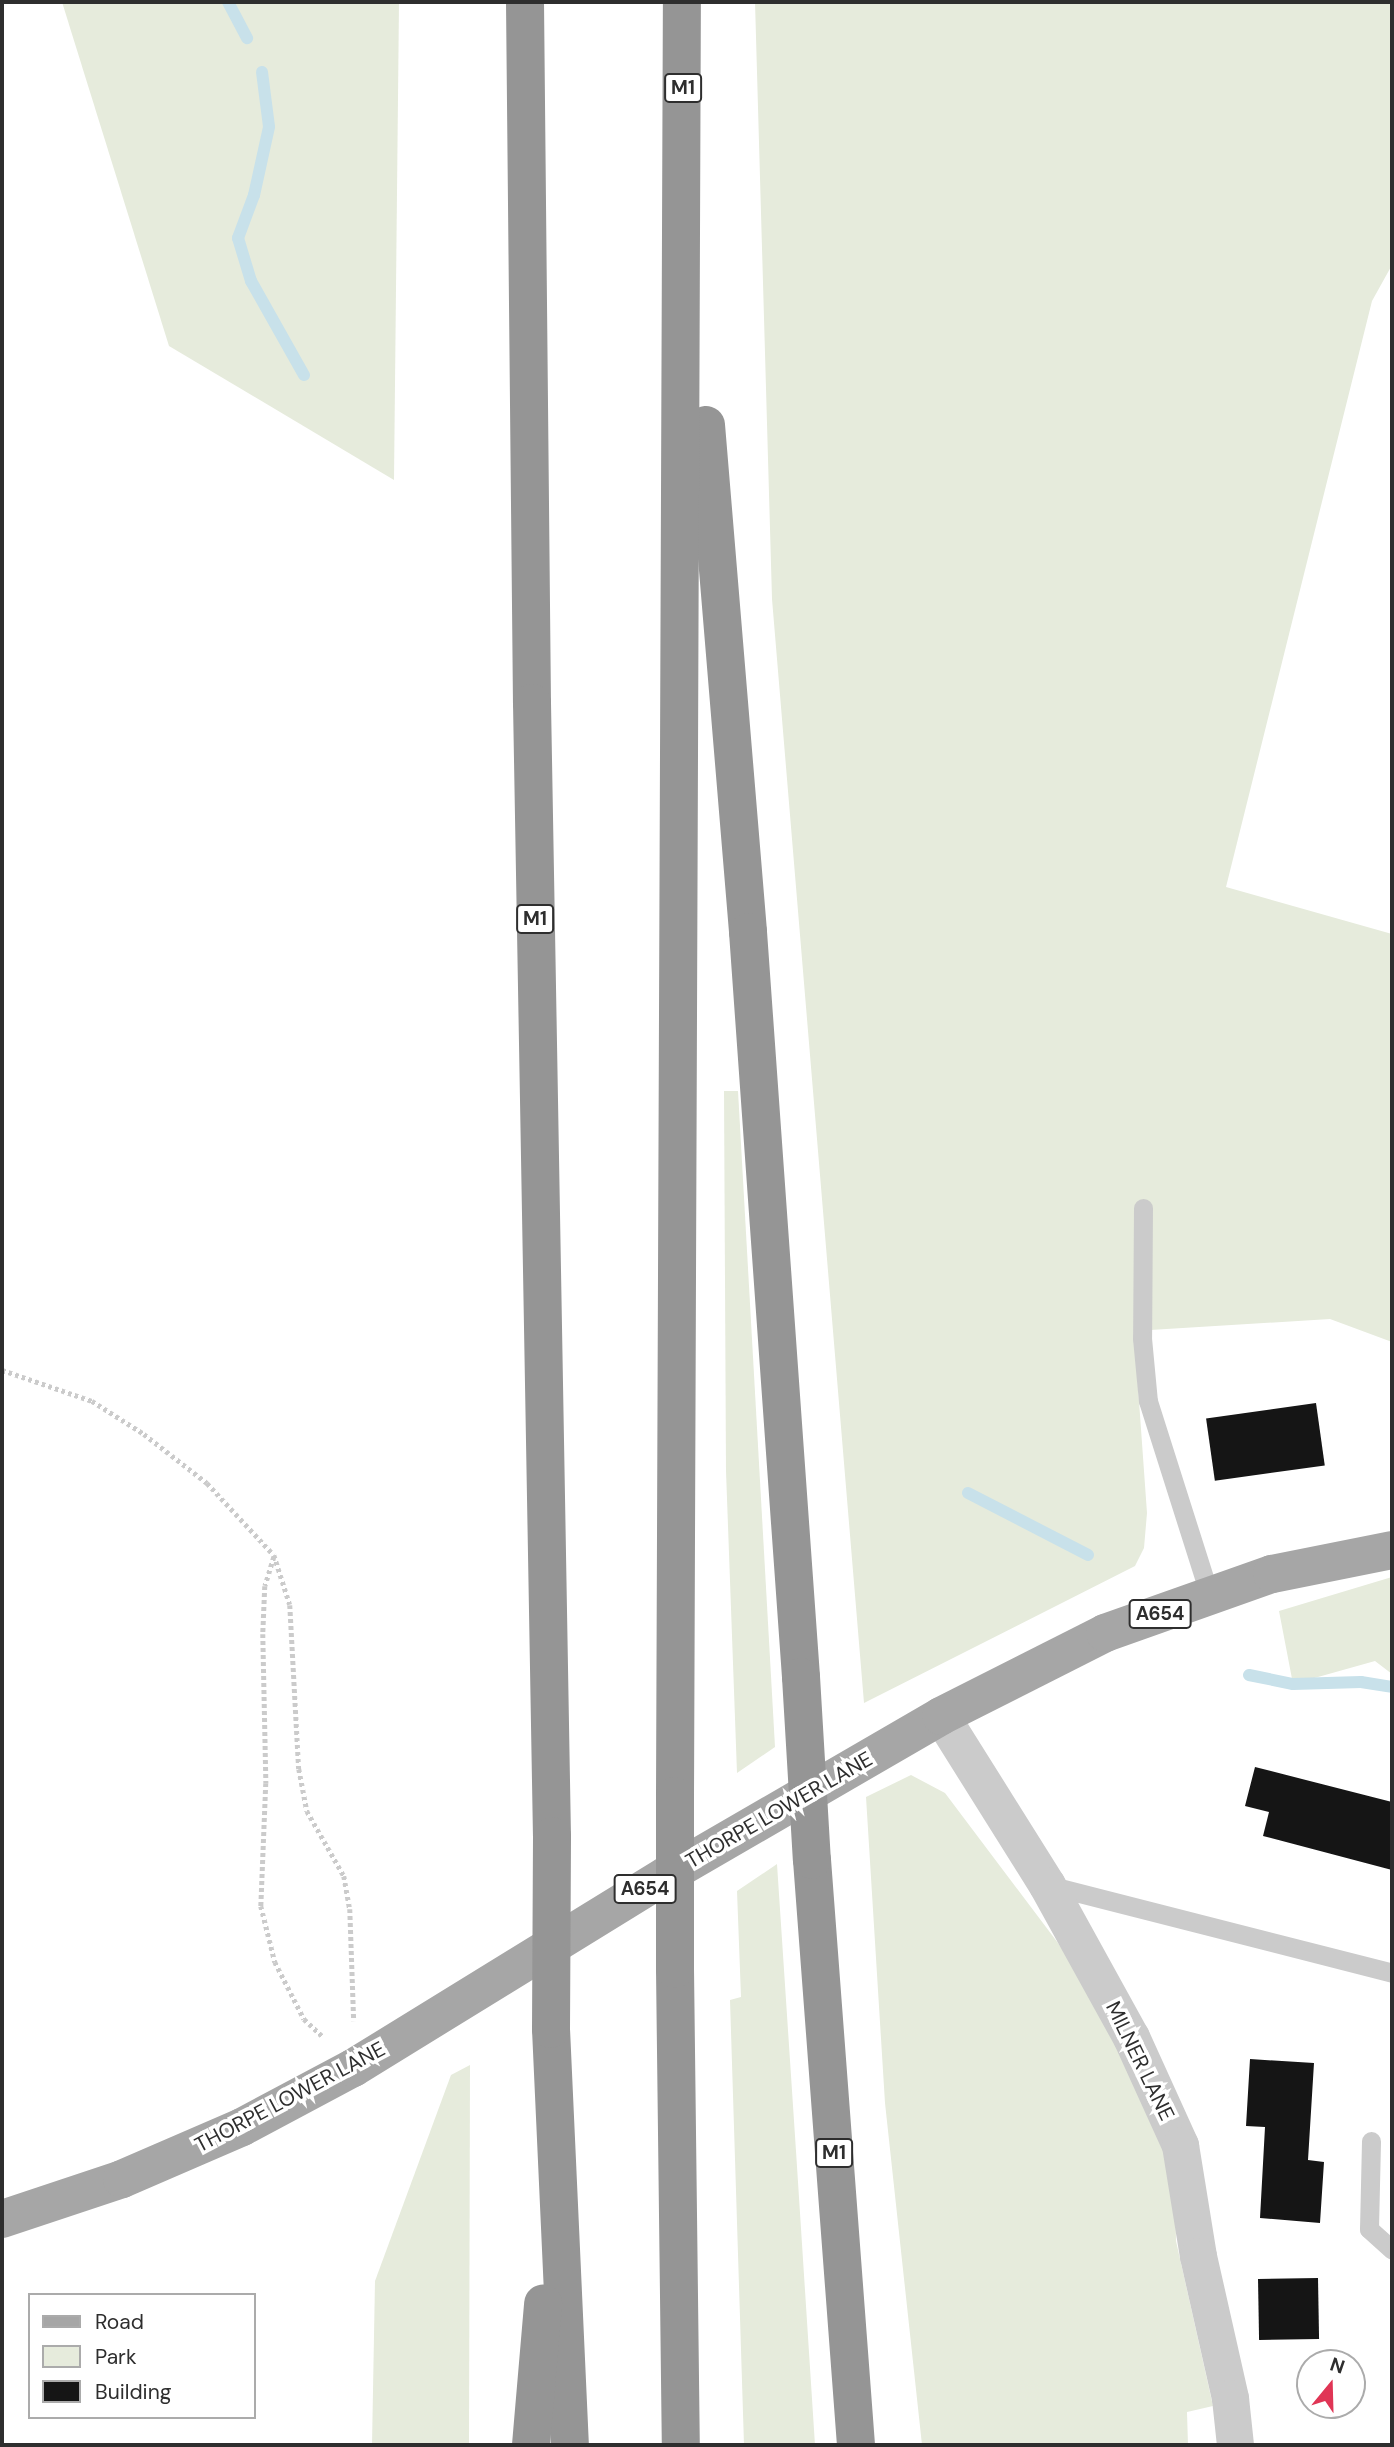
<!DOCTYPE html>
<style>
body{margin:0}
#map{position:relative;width:1394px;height:2447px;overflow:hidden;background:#fff;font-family:"DM Sans",sans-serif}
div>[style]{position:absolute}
.green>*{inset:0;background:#e6ebdc}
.stream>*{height:12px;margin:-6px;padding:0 6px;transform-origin:6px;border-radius:6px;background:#c8e1ea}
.building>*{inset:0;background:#151515;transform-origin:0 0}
.path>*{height:4.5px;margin-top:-2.25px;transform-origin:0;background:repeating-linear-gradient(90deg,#cbcbcb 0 3.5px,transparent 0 7px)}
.service>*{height:19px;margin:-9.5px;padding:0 9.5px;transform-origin:9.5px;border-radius:9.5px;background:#cbcbcb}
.minor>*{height:37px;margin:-18.5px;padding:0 18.5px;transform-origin:18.5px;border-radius:18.5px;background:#cbcbcb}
.primary>*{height:38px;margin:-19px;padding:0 19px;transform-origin:19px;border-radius:19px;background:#a6a6a6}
.motorway>*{height:38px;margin:-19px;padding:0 19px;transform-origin:19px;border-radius:19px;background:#959595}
.motorway-bridge>*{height:38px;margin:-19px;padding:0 19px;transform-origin:19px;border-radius:19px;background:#959595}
span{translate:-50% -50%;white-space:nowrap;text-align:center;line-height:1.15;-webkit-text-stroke:7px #fff;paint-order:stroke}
.shield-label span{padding:2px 5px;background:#fff;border:2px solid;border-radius:5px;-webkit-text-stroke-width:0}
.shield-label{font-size:19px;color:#2e2e2e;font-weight:700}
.street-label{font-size:21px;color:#2e2e2e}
.frame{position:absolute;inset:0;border:4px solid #2e2e2e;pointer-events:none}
.legend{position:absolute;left:28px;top:2293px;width:228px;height:126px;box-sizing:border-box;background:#fff;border:2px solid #ababab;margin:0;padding:9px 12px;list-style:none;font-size:21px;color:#2e2e2e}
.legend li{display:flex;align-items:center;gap:14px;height:35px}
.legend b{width:35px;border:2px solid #ababab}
.north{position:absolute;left:1296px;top:2349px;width:70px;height:70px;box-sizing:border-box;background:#fff;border:2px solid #ababab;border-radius:50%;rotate:19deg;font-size:19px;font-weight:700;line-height:28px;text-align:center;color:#2e2e2e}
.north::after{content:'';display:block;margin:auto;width:24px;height:32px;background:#e03555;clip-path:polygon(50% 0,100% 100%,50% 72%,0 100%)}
</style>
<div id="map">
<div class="green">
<div style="clip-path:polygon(62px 2px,399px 2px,394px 480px,169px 346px)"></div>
<div style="clip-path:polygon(755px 2px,1392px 2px,1392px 265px,1372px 301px,1226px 887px,1392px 934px,1392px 1342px,1330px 1319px,1134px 1331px,1147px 1513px,1144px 1548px,1135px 1566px,864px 1703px,772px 599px)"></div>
<div style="clip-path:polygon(724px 1091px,738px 1091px,775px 1747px,737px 1773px,726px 1471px)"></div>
<div style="clip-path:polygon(1392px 1577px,1392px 1674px,1375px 1661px,1293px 1684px,1279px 1611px)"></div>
<div style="clip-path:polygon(911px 1775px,945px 1793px,1058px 1943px,1084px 1981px,1141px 2093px,1175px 2176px,1176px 2241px,1213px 2406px,1187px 2412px,1188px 2445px,922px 2445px,885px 2103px,866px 1797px)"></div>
<div style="clip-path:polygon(777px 1864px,796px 2151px,815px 2445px,744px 2445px,730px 2000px,741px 1997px,737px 1891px)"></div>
<div style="clip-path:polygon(470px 2065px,469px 2445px,372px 2445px,375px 2281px,451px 2075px)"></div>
</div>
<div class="stream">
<div style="left:228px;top:2px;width:41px;rotate:62.2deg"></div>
<div style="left:262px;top:72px;width:55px;rotate:82.7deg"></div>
<div style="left:269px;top:127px;width:70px;rotate:102.4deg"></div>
<div style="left:254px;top:195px;width:46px;rotate:110.4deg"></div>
<div style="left:238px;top:238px;width:45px;rotate:73.2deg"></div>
<div style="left:251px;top:281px;width:108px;rotate:60.6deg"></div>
<div style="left:968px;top:1493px;width:135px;rotate:27.3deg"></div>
<div style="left:1249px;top:1675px;width:45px;rotate:11.6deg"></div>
<div style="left:1293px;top:1684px;width:68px;rotate:-1.7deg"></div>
<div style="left:1361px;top:1682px;width:31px;rotate:9deg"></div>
</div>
<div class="building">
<div style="left:1316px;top:1403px;width:63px;height:111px;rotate:82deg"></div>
<div style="clip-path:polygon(1255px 1767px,1392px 1802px,1392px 1870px,1263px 1836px,1269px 1812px,1245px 1806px)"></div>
<div style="clip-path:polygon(1250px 2059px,1314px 2063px,1308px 2160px,1324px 2162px,1320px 2223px,1260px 2218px,1265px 2127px,1246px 2126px)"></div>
<div style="left:1318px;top:2278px;width:61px;height:60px;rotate:89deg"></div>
</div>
<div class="path">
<div style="left:2px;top:1370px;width:95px;rotate:19deg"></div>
<div style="left:92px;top:1401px;width:62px;rotate:32.4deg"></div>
<div style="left:144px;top:1434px;width:80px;rotate:37.9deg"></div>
<div style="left:207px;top:1483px;width:98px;rotate:47.1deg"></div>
<div style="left:274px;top:1555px;width:52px;rotate:72.3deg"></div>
<div style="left:290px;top:1605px;width:164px;rotate:86.9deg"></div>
<div style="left:299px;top:1769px;width:43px;rotate:79.2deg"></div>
<div style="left:307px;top:1811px;width:75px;rotate:60.4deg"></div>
<div style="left:344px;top:1876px;width:34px;rotate:80deg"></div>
<div style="left:350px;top:1909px;width:112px;rotate:88deg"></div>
<div style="left:274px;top:1557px;width:30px;rotate:107deg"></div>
<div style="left:265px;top:1586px;width:48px;rotate:92.4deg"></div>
<div style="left:263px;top:1634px;width:149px;rotate:88.8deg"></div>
<div style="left:266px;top:1783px;width:123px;rotate:92.3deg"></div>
<div style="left:261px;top:1906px;width:58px;rotate:76deg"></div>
<div style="left:275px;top:1962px;width:64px;rotate:63deg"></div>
<div style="left:304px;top:2019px;width:26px;rotate:43deg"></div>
</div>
<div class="service">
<div style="left:1143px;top:1208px;width:130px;rotate:90.4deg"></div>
<div style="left:1142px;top:1338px;width:63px;rotate:84.6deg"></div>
<div style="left:1148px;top:1401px;width:205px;rotate:72.4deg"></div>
<div style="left:1048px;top:1885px;width:355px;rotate:14.3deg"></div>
<div style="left:1371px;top:2141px;width:88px;rotate:91.3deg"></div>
<div style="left:1369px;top:2229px;width:31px;rotate:42deg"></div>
</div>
<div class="minor">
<div style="left:941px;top:1716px;width:199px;rotate:57.9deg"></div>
<div style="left:1047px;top:1885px;width:174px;rotate:61.1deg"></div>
<div style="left:1131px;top:2037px;width:119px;rotate:65.6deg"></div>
<div style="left:1180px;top:2145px;width:112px;rotate:80.8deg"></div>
<div style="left:1198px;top:2256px;width:146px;rotate:77.3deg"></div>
<div style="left:1230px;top:2398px;width:47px;rotate:83.9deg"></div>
</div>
<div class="primary">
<div style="left:2px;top:2219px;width:126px;rotate:-18.4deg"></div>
<div style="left:122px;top:2179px;width:131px;rotate:-23.4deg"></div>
<div style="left:242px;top:2127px;width:126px;rotate:-28deg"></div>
<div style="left:353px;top:2068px;width:369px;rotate:-31.6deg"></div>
<div style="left:667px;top:1875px;width:317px;rotate:-30.1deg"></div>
<div style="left:941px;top:1716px;width:184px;rotate:-26.8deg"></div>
<div style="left:1105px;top:1633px;width:177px;rotate:-19.5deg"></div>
<div style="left:1272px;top:1574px;width:122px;rotate:-11.3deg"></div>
</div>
<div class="motorway">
<div style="left:525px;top:2px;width:701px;rotate:89.43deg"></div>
<div style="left:532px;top:703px;width:1133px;rotate:88.99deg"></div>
<div style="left:706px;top:425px;width:509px;rotate:85.26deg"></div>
<div style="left:748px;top:932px;width:747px;rotate:85.93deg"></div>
<div style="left:675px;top:1796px;width:1794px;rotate:-89.78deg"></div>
<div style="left:812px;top:1860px;width:587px;rotate:85.7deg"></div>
<div style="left:675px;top:1969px;width:476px;rotate:89.3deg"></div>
<div style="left:551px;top:2029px;width:416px;rotate:87.4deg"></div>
<div style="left:531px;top:2445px;width:142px;rotate:-85.1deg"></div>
</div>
<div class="motorway-bridge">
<div style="left:801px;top:1677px;width:183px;rotate:86.6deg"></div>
<div style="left:675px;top:1969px;width:173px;rotate:-90deg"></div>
<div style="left:551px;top:2029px;width:193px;rotate:-89.7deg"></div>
</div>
<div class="shield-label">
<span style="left:683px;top:88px">M1</span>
<span style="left:535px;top:919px">M1</span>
<span style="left:1160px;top:1614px">A654</span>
<span style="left:645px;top:1889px">A654</span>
<span style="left:834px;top:2153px">M1</span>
</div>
<div class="street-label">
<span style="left:779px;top:1810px;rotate:-30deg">THORPE LOWER LANE</span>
<span style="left:1140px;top:2061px;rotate:64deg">MILNER LANE</span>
<span style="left:290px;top:2097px;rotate:-28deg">THORPE LOWER LANE</span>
</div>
<div class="frame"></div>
<ul class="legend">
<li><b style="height:9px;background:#a6a6a6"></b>Road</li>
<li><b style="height:19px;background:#e6ebdc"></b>Park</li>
<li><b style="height:19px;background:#151515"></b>Building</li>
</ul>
<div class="north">N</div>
</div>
